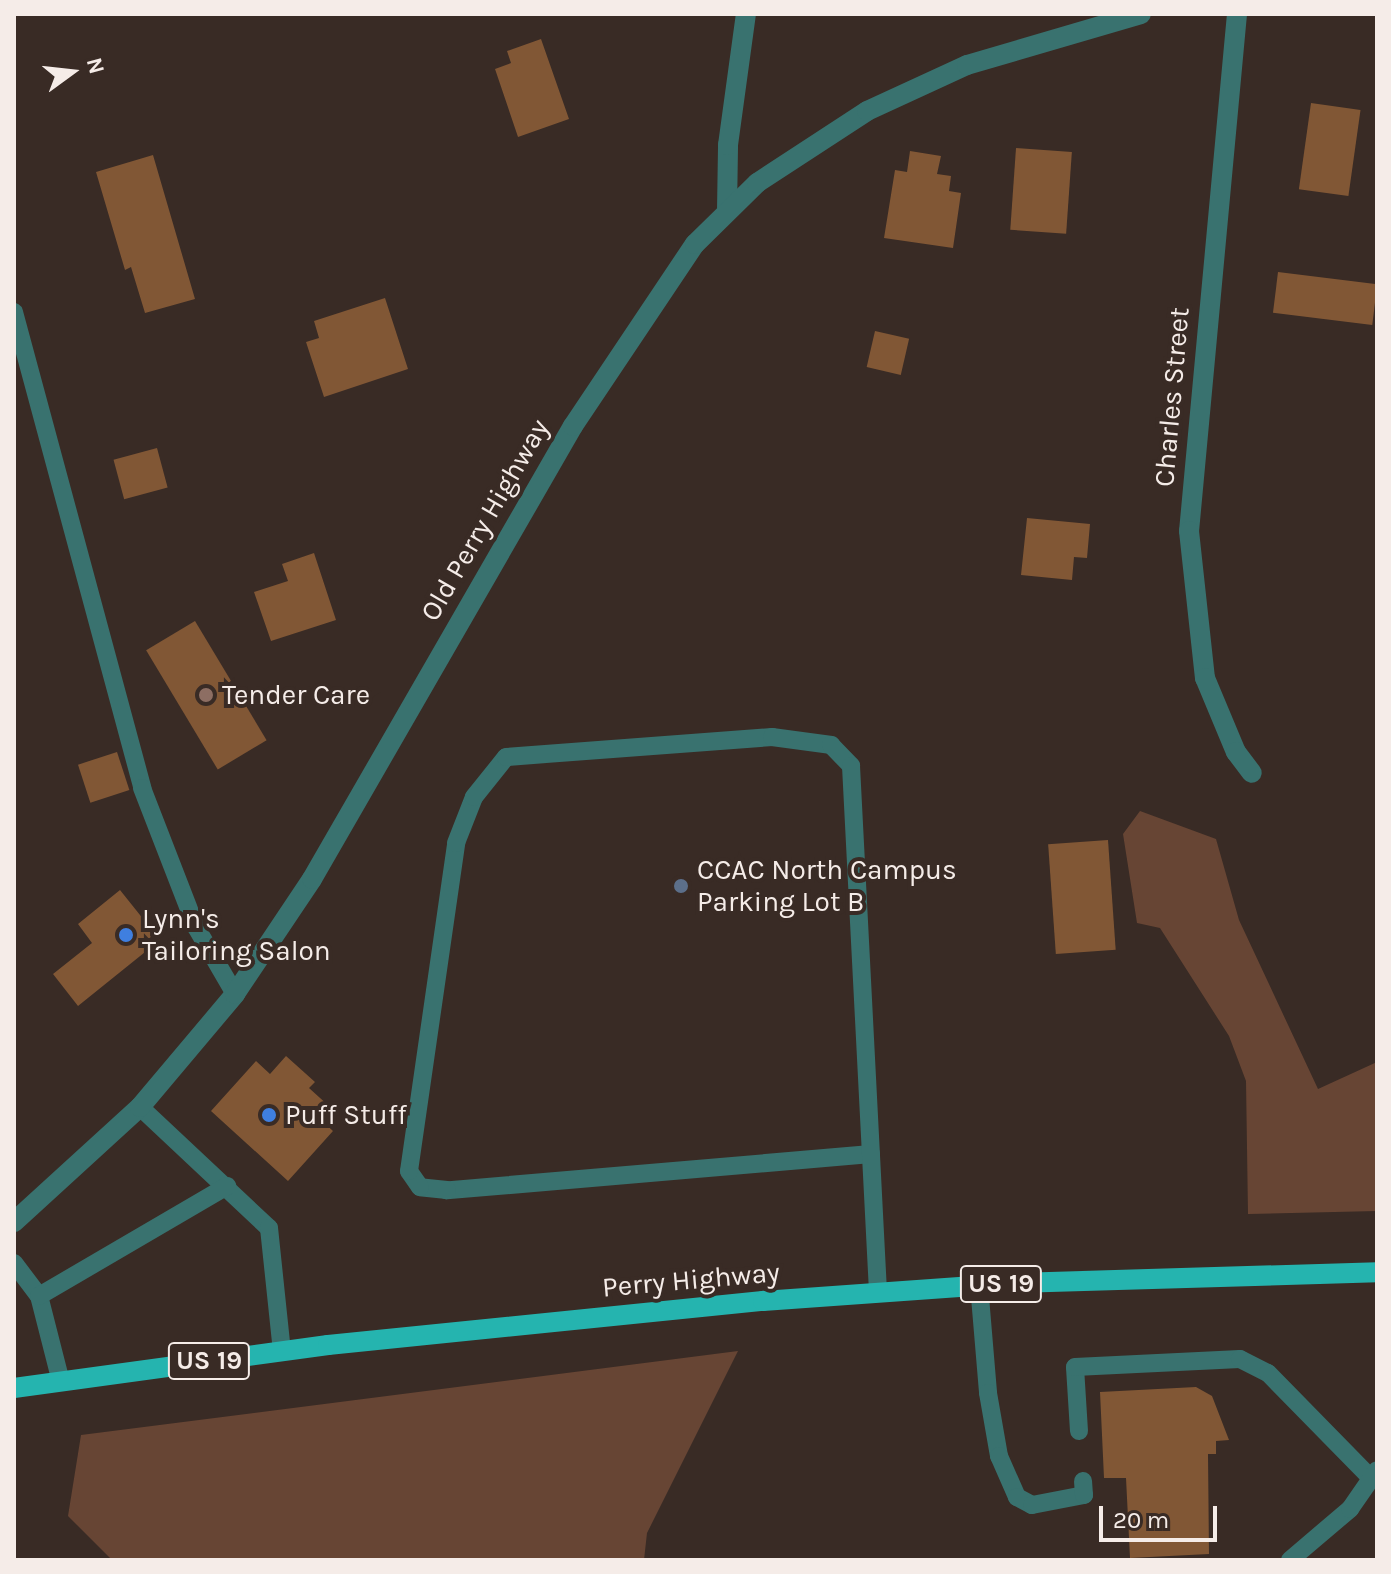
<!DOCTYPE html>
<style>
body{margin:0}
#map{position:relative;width:1391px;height:1574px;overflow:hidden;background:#392b25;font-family:Karla,sans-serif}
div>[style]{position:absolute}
.green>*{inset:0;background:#674534}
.building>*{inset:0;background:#815735;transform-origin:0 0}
.service>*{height:18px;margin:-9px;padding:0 9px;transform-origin:9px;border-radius:9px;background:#39726f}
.minor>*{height:20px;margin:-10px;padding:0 10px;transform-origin:10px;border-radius:10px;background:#39726f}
.tertiary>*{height:20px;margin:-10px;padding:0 10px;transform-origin:10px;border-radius:10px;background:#39726f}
.primary>*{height:20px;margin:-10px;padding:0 10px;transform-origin:10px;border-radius:10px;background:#25b4af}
.dots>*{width:22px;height:22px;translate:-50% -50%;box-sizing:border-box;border:4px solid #392b25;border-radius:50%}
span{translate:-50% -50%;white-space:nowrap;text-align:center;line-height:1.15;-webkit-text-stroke:8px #392b25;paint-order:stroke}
.shield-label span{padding:2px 6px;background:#392b25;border:2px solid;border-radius:6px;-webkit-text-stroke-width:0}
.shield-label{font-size:26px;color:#f5ece8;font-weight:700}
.street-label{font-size:28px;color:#f5ece8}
.poi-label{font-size:28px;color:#f5ece8}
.left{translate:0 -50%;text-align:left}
.frame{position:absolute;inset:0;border:16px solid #f5ece8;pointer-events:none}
.north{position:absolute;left:32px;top:32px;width:80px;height:80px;-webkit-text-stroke:6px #392b25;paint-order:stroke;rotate:75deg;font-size:22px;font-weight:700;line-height:32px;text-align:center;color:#f5ece8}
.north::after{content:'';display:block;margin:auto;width:28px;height:36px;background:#f5ece8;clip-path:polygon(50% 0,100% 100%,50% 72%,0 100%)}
.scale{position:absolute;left:1099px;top:1506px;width:118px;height:36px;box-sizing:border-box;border:4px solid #f5ece8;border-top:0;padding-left:10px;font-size:24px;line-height:28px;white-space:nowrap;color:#f5ece8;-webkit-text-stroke:6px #392b25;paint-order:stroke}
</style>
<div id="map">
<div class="green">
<div style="clip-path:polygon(1140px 811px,1216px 839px,1239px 920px,1318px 1089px,1377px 1062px,1377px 1211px,1248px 1214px,1246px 1081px,1229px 1036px,1160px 928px,1137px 923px,1123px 834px)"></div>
<div style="clip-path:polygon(738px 1351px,647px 1533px,644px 1560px,112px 1560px,68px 1516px,81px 1435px)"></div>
</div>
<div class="building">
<div style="clip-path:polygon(541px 39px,569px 119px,518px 137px,495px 69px,511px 63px,507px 51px)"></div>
<div style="left:1311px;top:103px;width:50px;height:87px;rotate:8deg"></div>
<div style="left:1016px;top:148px;width:56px;height:82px;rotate:4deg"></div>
<div style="clip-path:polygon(910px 151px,941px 156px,937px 174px,951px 176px,949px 191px,961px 193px,953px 248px,884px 238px,895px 170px,907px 172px)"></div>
<div style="clip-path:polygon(153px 155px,195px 299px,145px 313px,131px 267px,125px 270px,96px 172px)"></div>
<div style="left:1278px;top:272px;width:100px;height:41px;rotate:7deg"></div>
<div style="clip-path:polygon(385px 298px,408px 369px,324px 397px,306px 342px,319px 338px,314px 321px)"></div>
<div style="left:875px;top:331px;width:35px;height:37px;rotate:13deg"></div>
<div style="left:157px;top:448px;width:41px;height:45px;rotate:75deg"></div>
<div style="clip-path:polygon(1027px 518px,1090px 524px,1087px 558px,1074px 557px,1072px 580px,1021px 575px)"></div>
<div style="clip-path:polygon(314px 553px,336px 620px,271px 641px,254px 592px,288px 581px,282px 564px)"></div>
<div style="left:195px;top:621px;width:139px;height:57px;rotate:59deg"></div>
<div style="left:117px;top:752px;width:40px;height:41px;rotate:72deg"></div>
<div style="left:1108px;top:840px;width:110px;height:60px;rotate:86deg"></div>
<div style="clip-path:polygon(120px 890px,160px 940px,78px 1006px,53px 974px,92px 943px,78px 924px)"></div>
<div style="clip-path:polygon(286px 1056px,315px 1082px,309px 1088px,330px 1107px,320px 1119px,333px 1131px,288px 1181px,211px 1111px,256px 1061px,270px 1074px)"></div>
<div style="clip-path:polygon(1196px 1387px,1212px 1396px,1229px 1440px,1216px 1441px,1216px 1454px,1208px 1454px,1209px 1554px,1130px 1558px,1126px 1478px,1104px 1478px,1100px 1392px)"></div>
</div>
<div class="service">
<div style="left:14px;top:312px;width:493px;rotate:74.9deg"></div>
<div style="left:142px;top:788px;width:149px;rotate:68.8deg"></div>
<div style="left:196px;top:927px;width:78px;rotate:59.8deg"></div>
<div style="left:140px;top:1107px;width:177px;rotate:43.2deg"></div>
<div style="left:269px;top:1228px;width:124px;rotate:84deg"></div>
<div style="left:871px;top:1154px;width:426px;rotate:175.1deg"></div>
<div style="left:447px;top:1190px;width:27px;rotate:-174deg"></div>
<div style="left:420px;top:1187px;width:19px;rotate:-125deg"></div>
<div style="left:409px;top:1171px;width:331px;rotate:-81.8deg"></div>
<div style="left:456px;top:843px;width:49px;rotate:-68.6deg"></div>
<div style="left:474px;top:797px;width:51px;rotate:-51.3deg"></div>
<div style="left:506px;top:757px;width:267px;rotate:-4.3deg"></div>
<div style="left:772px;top:737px;width:60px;rotate:7.7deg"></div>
<div style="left:831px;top:745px;width:29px;rotate:46deg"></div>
<div style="left:851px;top:766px;width:527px;rotate:87.06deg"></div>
<div style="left:14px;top:1263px;width:41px;rotate:52.9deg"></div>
<div style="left:979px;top:1285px;width:108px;rotate:85.2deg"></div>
<div style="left:988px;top:1393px;width:64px;rotate:80.1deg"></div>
<div style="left:999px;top:1456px;width:45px;rotate:66.3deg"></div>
<div style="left:1017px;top:1497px;width:17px;rotate:28deg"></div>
<div style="left:1032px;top:1505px;width:53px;rotate:-10.9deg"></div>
<div style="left:1084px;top:1495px;width:14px;rotate:-94deg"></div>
<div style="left:61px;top:1382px;width:89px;rotate:-104.3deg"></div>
<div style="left:39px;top:1296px;width:218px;rotate:-30.3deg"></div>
<div style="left:1079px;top:1431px;width:64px;rotate:-93.6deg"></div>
<div style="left:1075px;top:1367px;width:165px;rotate:-2.8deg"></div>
<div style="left:1240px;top:1359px;width:31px;rotate:27deg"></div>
<div style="left:1268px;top:1373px;width:147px;rotate:45.6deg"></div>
<div style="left:1290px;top:1560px;width:79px;rotate:-40.4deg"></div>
<div style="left:1350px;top:1509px;width:47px;rotate:-55.3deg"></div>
</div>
<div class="minor">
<div style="left:1237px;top:14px;width:519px;rotate:95.3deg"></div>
<div style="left:1189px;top:531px;width:148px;rotate:83.8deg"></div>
<div style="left:1205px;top:678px;width:80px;rotate:67.3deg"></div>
<div style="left:1236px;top:752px;width:26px;rotate:53deg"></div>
<div style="left:727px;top:211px;width:66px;rotate:-89.1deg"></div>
<div style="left:728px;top:145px;width:132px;rotate:-82.2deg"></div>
</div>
<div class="tertiary">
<div style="left:14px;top:1222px;width:171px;rotate:-42.4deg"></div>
<div style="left:140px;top:1107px;width:148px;rotate:-49.9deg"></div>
<div style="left:235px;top:994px;width:138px;rotate:-56.2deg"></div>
<div style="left:312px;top:879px;width:523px;rotate:-60.05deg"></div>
<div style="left:573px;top:426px;width:219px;rotate:-56.2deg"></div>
<div style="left:695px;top:244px;width:87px;rotate:-44.5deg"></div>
<div style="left:757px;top:183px;width:131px;rotate:-33.2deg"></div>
<div style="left:867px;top:111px;width:110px;rotate:-24.7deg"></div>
<div style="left:967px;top:65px;width:181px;rotate:-16.3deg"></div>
</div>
<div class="primary">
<div style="left:14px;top:1388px;width:317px;rotate:-7.8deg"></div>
<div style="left:328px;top:1345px;width:437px;rotate:-5.8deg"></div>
<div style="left:763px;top:1301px;width:253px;rotate:-4.1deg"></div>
<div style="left:1015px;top:1283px;width:362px;rotate:-1.7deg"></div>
</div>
<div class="dots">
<div style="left:206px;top:695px;background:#8d6e63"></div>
<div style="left:681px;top:886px;background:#5c6f8a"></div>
<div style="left:126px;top:935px;background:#3f7fe0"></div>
<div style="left:269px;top:1115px;background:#3f7fe0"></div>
</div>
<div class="shield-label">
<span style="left:1001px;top:1284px">US 19</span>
<span style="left:209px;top:1361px">US 19</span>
</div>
<div class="street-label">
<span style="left:1172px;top:397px;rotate:-85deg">Charles Street</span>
<span style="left:485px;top:520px;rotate:-60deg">Old Perry Highway</span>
<span style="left:691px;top:1280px;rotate:-5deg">Perry Highway</span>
</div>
<div class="poi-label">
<span class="left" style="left:222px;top:695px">Tender Care</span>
<span class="left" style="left:697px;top:886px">CCAC North Campus<br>Parking Lot B</span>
<span class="left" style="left:142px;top:935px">Lynn's<br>Tailoring Salon</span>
<span class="left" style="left:285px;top:1115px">Puff Stuff</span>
</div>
<div class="frame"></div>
<div class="north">N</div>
<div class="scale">20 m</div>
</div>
